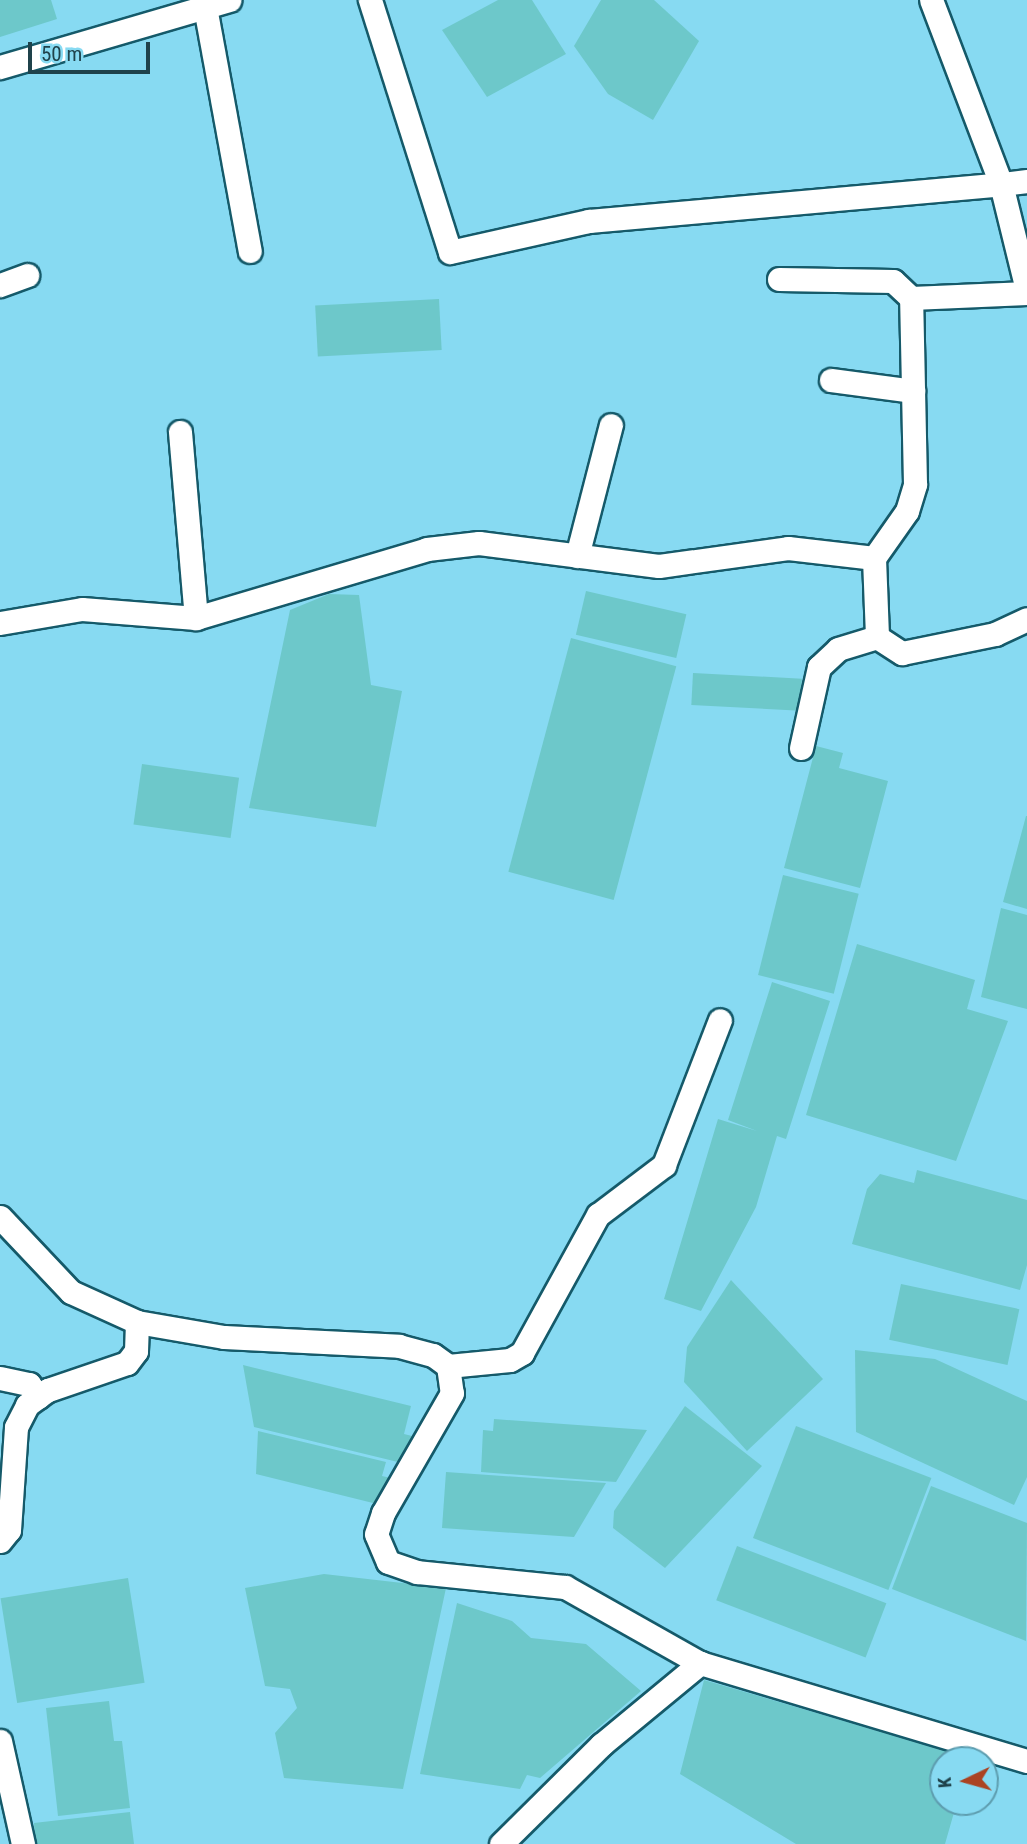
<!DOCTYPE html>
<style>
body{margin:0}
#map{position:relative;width:1027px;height:1844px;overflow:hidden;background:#87daf2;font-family:"Roboto Condensed",sans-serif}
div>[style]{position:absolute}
.building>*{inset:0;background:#6dc8ca;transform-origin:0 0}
.roads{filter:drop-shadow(2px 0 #155a6a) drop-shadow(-2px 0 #155a6a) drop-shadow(0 2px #155a6a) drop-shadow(0 -2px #155a6a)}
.minor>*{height:23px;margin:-11.5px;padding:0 11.5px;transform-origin:11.5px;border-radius:11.5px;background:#fff}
span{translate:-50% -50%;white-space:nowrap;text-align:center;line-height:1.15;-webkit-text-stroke:6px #87daf2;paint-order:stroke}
.north{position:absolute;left:929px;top:1746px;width:70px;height:70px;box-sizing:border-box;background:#87daf2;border:2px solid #5d9daf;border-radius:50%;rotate:265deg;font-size:19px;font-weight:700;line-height:28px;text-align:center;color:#1f424b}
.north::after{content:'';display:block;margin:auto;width:24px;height:32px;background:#ab4322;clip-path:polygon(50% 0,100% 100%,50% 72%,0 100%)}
.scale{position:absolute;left:28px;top:42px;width:122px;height:32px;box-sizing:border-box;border:4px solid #1f424b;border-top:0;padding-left:9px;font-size:21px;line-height:24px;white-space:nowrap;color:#1f424b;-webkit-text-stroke:5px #87daf2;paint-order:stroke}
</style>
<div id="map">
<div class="building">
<div style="clip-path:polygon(0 0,51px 0,57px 19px,0 37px)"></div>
<div style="clip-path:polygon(498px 0,532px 0,566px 54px,487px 97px,442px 30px)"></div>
<div style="clip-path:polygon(601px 0,654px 0,699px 41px,653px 120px,608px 94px,574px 46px)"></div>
<div style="left:439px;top:299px;width:51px;height:124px;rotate:87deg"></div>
<div style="left:586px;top:591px;width:103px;height:45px;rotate:13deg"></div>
<div style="clip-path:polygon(329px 594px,359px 595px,371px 685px,402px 691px,376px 827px,249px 808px,290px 610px)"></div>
<div style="left:571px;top:638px;width:109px;height:242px;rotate:15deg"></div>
<div style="left:693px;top:673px;width:109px;height:32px;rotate:3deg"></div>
<div style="clip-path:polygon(816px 746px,843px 753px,839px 768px,888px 781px,860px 888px,784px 868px)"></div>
<div style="left:142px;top:764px;width:98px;height:61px;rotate:8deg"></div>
<div style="clip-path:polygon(1026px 816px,1027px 816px,1027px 909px,1003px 902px)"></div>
<div style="left:783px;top:875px;width:78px;height:103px;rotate:14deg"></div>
<div style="clip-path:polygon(1001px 908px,1027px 915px,1027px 1009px,981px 997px)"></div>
<div style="clip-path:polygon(857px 944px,975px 980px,967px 1009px,1008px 1021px,956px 1161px,806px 1115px)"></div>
<div style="clip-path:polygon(772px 982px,830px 1001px,786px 1139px,777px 1136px,756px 1207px,701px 1311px,664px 1299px,718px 1119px,757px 1131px,728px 1120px)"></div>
<div style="clip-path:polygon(917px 1170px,1027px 1200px,1027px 1265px,1020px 1290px,852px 1244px,867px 1189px,880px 1174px,914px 1183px)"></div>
<div style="clip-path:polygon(731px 1280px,823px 1379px,747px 1451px,684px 1382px,687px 1347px)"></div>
<div style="left:901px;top:1284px;width:121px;height:57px;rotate:12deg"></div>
<div style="clip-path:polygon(855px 1350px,935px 1359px,1027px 1401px,1027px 1477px,1014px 1505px,856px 1432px)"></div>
<div style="clip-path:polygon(243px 1365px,411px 1406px,404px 1434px,416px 1437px,402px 1463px,254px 1427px)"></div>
<div style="clip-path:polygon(685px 1406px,762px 1466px,665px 1568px,613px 1528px,614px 1511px)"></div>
<div style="clip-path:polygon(494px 1419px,647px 1430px,616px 1482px,481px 1472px,483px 1430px,493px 1431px)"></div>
<div style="left:796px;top:1426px;width:145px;height:120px;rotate:21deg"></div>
<div style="clip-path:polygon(258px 1431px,386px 1462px,382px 1476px,395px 1479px,377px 1504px,256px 1474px)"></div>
<div style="clip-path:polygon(446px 1472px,606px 1483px,574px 1537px,442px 1528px)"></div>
<div style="clip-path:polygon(931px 1486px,1027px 1523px,1026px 1641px,892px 1589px)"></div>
<div style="left:737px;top:1546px;width:160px;height:58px;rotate:21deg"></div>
<div style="clip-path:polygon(324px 1574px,446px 1588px,403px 1789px,284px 1778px,275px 1733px,297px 1708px,290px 1689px,265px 1686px,245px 1588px)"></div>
<div style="left:128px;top:1578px;width:106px;height:129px;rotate:81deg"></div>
<div style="clip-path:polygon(457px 1603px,512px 1621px,531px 1638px,586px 1644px,641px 1691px,540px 1778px,527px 1775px,520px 1789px,420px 1774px)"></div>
<div style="clip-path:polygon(704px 1680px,970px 1758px,943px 1760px,943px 1802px,957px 1802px,945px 1844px,796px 1844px,680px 1774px)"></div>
<div style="clip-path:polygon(109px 1701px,114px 1741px,122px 1741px,130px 1808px,58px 1816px,46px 1708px)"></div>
<div style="clip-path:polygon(130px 1812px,134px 1844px,35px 1844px,34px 1823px)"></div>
</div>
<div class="roads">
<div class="minor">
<div style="left:370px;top:0;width:264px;rotate:72.4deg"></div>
<div style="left:450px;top:252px;width:142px;rotate:-12.6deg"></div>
<div style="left:589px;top:221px;width:414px;rotate:-5.1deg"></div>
<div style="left:1001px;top:184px;width:197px;rotate:-110.8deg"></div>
<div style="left:205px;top:7px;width:248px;rotate:79.6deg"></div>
<div style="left:0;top:67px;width:239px;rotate:-16.3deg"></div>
<div style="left:1027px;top:181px;width:26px;rotate:173deg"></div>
<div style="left:1001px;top:184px;width:109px;rotate:76.2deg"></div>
<div style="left:779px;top:279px;width:114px;rotate:1deg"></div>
<div style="left:893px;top:281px;width:25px;rotate:43deg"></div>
<div style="left:0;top:285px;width:29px;rotate:-20deg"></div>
<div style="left:831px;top:380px;width:83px;rotate:7.6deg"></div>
<div style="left:180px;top:432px;width:187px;rotate:85.1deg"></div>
<div style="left:577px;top:556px;width:135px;rotate:-75.5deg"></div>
<div style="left:874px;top:558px;width:57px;rotate:-54.9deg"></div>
<div style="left:907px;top:511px;width:28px;rotate:-73deg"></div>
<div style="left:915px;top:484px;width:186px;rotate:-91.2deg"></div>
<div style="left:911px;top:298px;width:116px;rotate:-2.5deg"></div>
<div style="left:0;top:623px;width:83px;rotate:-9.7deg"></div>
<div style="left:82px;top:609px;width:114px;rotate:4.5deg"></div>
<div style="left:196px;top:618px;width:241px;rotate:-16.6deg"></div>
<div style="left:427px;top:549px;width:52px;rotate:-6.6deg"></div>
<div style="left:479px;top:543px;width:181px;rotate:7.3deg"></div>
<div style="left:659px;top:566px;width:130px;rotate:-7.9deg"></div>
<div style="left:788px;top:548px;width:87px;rotate:6.6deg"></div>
<div style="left:874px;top:558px;width:79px;rotate:87.8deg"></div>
<div style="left:877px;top:637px;width:30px;rotate:33deg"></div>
<div style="left:902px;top:653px;width:95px;rotate:-11.5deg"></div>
<div style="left:995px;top:634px;width:35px;rotate:-25deg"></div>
<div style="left:801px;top:748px;width:83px;rotate:-77.5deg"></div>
<div style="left:819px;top:667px;width:26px;rotate:-43deg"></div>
<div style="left:838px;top:649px;width:41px;rotate:-17.1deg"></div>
<div style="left:0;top:1217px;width:103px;rotate:46.6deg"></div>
<div style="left:71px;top:1292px;width:72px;rotate:24.4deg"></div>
<div style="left:137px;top:1322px;width:88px;rotate:9.8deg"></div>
<div style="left:224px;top:1337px;width:175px;rotate:2.9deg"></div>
<div style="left:399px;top:1346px;width:35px;rotate:15deg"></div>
<div style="left:433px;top:1355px;width:19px;rotate:36deg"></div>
<div style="left:448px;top:1366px;width:27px;rotate:82deg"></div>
<div style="left:452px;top:1393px;width:138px;rotate:119.9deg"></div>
<div style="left:383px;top:1513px;width:22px;rotate:108deg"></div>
<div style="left:376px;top:1534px;width:30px;rotate:67deg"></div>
<div style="left:388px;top:1562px;width:31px;rotate:19deg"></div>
<div style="left:417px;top:1572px;width:149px;rotate:5.8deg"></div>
<div style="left:565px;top:1587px;width:155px;rotate:29.4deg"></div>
<div style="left:448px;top:1366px;width:62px;rotate:-5.5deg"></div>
<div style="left:510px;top:1360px;width:14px;rotate:-30deg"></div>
<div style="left:522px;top:1353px;width:158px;rotate:-61.2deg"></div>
<div style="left:598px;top:1215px;width:83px;rotate:-37.1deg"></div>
<div style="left:664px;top:1165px;width:155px;rotate:-68.9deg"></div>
<div style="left:0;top:1378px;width:30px;rotate:12deg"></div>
<div style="left:29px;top:1384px;width:16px;rotate:55deg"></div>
<div style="left:0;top:1541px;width:14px;rotate:-51deg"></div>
<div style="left:9px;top:1530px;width:103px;rotate:-86.1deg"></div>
<div style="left:16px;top:1427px;width:25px;rotate:-63deg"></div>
<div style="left:27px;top:1405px;width:26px;rotate:-36deg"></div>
<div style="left:48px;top:1390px;width:83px;rotate:-18.9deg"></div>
<div style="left:127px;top:1363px;width:15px;rotate:-53deg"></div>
<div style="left:136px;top:1351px;width:29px;rotate:-88deg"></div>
<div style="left:0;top:1741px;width:106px;rotate:77.4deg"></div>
<div style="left:501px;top:1844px;width:141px;rotate:-44.7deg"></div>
<div style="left:601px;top:1745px;width:129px;rotate:-39.6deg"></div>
<div style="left:700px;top:1663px;width:341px;rotate:16.7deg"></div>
</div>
</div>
<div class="north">K</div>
<div class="scale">50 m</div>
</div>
